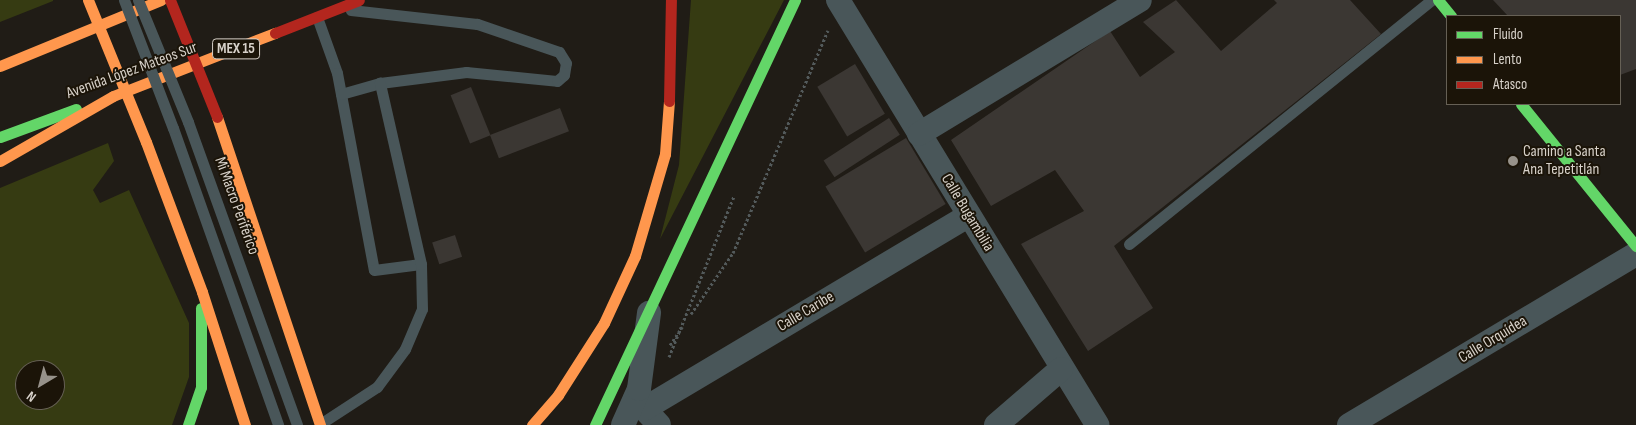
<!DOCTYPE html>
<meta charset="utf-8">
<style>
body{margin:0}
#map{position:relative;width:1636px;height:425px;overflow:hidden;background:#201c16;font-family:"Sofia Sans Condensed",sans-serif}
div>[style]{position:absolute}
.green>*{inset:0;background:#363b12}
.building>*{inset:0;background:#3b3733;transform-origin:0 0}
.path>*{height:3px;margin-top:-1.5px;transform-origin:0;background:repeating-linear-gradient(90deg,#535a5b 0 2.5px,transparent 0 5px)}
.lane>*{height:11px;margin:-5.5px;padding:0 5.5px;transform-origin:5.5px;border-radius:5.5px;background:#495659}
.street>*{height:24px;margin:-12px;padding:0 12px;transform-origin:12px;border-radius:12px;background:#495659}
.fast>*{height:11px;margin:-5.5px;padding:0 5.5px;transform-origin:5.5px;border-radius:5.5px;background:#63d668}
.slow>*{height:11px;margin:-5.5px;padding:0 5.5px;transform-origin:5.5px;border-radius:5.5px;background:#ff974d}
.jam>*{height:11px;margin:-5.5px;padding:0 5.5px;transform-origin:5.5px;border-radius:5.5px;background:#b3261e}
.lane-bridge>*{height:11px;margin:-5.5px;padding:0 5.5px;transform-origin:5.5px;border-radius:5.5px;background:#495659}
.slow-bridge>*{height:11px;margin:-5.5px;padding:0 5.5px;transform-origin:5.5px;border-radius:5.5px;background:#ff974d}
.jam-bridge>*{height:11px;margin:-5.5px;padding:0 5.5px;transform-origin:5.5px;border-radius:5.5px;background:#b3261e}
.dots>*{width:14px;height:14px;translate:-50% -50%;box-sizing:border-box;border:2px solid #1b1408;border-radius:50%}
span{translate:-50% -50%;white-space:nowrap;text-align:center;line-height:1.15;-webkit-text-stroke:4px #1b1408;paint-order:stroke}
.shield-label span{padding:1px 4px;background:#1b1408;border:1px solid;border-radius:4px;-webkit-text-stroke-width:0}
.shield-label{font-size:15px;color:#d7d1c9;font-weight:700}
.street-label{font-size:16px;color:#d7d1c9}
.poi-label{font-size:16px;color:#d7d1c9}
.left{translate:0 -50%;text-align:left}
.legend{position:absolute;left:1446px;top:15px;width:175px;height:90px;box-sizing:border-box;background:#1b1408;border:1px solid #666055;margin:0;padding:6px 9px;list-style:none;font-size:15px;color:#d7d1c9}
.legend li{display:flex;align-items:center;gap:10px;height:25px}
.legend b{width:25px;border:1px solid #666055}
.north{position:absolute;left:15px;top:360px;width:50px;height:50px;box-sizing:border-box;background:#1b1408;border:1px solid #666055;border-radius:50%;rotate:217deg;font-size:14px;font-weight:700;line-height:20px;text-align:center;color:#d7d1c9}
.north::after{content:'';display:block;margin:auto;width:18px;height:22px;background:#97928a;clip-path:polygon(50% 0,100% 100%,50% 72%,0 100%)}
</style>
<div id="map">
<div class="green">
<div style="clip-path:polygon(0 0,53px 0,53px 1px,0 22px)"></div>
<div style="clip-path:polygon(691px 0,784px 0,660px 239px,679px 165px)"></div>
<div style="clip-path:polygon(evenodd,108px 143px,114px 161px,93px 190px,100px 203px,129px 190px,189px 323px,189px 377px,172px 425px,0 425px,0 188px,108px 143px,25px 370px,55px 370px,55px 400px,25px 400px,25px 370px)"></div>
</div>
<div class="building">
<div style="clip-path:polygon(1176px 0,1221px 51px,1277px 3px,1274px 0,1350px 0,1381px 34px,1114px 246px,1153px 308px,1088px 351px,1021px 244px,1084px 211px,1055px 170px,991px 206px,951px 140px,1110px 31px,1140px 77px,1175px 52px,1143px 22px)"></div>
<div style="clip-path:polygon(1493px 0,1636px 0,1636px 69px,1620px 75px,1620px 16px,1508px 16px)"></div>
<div style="left:855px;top:64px;width:58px;height:44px;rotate:59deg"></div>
<div style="left:471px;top:87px;width:52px;height:22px;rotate:68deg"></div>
<div style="left:560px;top:108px;width:25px;height:75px;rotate:69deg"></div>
<div style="left:889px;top:118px;width:20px;height:78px;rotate:57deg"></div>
<div style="left:906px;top:138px;width:77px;height:94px;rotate:59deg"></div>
<div style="left:455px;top:235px;width:23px;height:24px;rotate:72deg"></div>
</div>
<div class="path">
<div style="left:691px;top:314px;width:74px;rotate:-55.5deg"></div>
<div style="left:733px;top:253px;width:242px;rotate:-66.9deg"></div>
<div style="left:670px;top:345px;width:22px;rotate:-56deg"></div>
<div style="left:669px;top:357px;width:174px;rotate:-68deg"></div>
</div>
<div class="lane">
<div style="left:317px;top:17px;width:59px;rotate:70.3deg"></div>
<div style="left:337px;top:73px;width:200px;rotate:79.4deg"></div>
<div style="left:374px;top:270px;width:47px;rotate:-7.3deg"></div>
<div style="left:341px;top:94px;width:41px;rotate:-15.8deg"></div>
<div style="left:380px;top:83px;width:87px;rotate:-7.3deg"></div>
<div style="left:466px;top:72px;width:91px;rotate:5.6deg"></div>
<div style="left:557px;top:81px;width:9px;rotate:-41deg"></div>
<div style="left:564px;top:75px;width:12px;rotate:-81deg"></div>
<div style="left:566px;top:63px;width:13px;rotate:-122deg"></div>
<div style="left:559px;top:52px;width:87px;rotate:-161.1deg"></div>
<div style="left:477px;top:24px;width:127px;rotate:-173.7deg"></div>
<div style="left:188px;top:122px;width:322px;rotate:70.2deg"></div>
<div style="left:173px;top:128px;width:315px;rotate:70.5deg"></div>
<div style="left:1129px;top:244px;width:388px;rotate:-38.9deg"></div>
<div style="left:320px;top:424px;width:68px;rotate:-33deg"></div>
<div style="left:377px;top:387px;width:47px;rotate:-53.6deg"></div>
<div style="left:405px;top:349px;width:43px;rotate:-67deg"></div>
<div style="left:422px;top:309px;width:45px;rotate:-91.3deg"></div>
<div style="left:421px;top:264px;width:186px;rotate:-102.8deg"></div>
</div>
<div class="street">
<div style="left:838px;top:0;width:498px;rotate:58.6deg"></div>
<div style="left:919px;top:134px;width:258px;rotate:-31.2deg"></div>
<div style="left:635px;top:399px;width:35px;rotate:47deg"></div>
<div style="left:644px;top:409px;width:377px;rotate:-30.8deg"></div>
<div style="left:623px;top:425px;width:39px;rotate:-66deg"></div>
<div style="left:639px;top:389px;width:77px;rotate:-82.5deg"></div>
<div style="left:996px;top:425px;width:86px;rotate:-40.7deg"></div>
<div style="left:1349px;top:425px;width:334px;rotate:-30.8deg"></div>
</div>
<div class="fast">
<div style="left:1438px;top:0;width:21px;rotate:51deg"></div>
<div style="left:1521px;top:104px;width:183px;rotate:51deg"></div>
<div style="left:0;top:137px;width:81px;rotate:-20.2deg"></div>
<div style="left:188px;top:425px;width:40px;rotate:-71.1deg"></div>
<div style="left:201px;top:387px;width:79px;rotate:-90deg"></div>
<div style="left:595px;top:425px;width:470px;rotate:-64.8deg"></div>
</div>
<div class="slow">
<div style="left:0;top:66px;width:174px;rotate:-22.3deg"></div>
<div style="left:217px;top:117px;width:325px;rotate:71.5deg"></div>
<div style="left:146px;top:142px;width:160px;rotate:69.5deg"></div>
<div style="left:202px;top:292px;width:140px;rotate:72.1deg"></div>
<div style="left:0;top:161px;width:130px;rotate:-29.9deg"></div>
<div style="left:113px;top:96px;width:174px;rotate:-21.3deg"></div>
<div style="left:532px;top:425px;width:40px;rotate:-49deg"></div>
<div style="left:558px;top:395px;width:85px;rotate:-57.4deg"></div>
<div style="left:604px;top:323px;width:74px;rotate:-65.2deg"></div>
<div style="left:635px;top:256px;width:106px;rotate:-73.6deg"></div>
<div style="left:665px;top:154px;width:53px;rotate:-85.7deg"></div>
</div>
<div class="jam">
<div style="left:275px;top:33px;width:90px;rotate:-21.4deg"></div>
<div style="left:669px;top:101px;width:101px;rotate:-88.9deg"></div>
</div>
<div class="lane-bridge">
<div style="left:124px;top:0;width:137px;rotate:69.1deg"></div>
<div style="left:138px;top:0;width:132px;rotate:67.7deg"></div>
</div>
<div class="slow-bridge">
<div style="left:88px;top:0;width:153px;rotate:67.8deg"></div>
</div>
<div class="jam-bridge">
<div style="left:170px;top:0;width:126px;rotate:68.1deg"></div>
</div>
<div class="dots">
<div style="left:1513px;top:161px;background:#97928a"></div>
</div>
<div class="shield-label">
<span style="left:236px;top:49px">MEX 15</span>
</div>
<div class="street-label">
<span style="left:132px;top:71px;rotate:-20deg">Avenida López Mateos Sur</span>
<span style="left:236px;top:206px;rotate:70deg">Mi Macro Periférico</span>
<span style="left:967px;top:213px;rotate:59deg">Calle Bugambilia</span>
<span style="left:806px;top:312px;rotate:-31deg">Calle Caribe</span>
<span style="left:1493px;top:340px;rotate:-31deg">Calle Orquídea</span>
</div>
<div class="poi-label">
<span class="left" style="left:1523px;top:161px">Camino a Santa<br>Ana Tepetitlán</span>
</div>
<ul class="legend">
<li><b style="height:6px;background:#63d668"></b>Fluido</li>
<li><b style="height:6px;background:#ff974d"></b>Lento</li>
<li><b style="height:6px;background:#b3261e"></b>Atasco</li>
</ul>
<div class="north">N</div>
</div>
